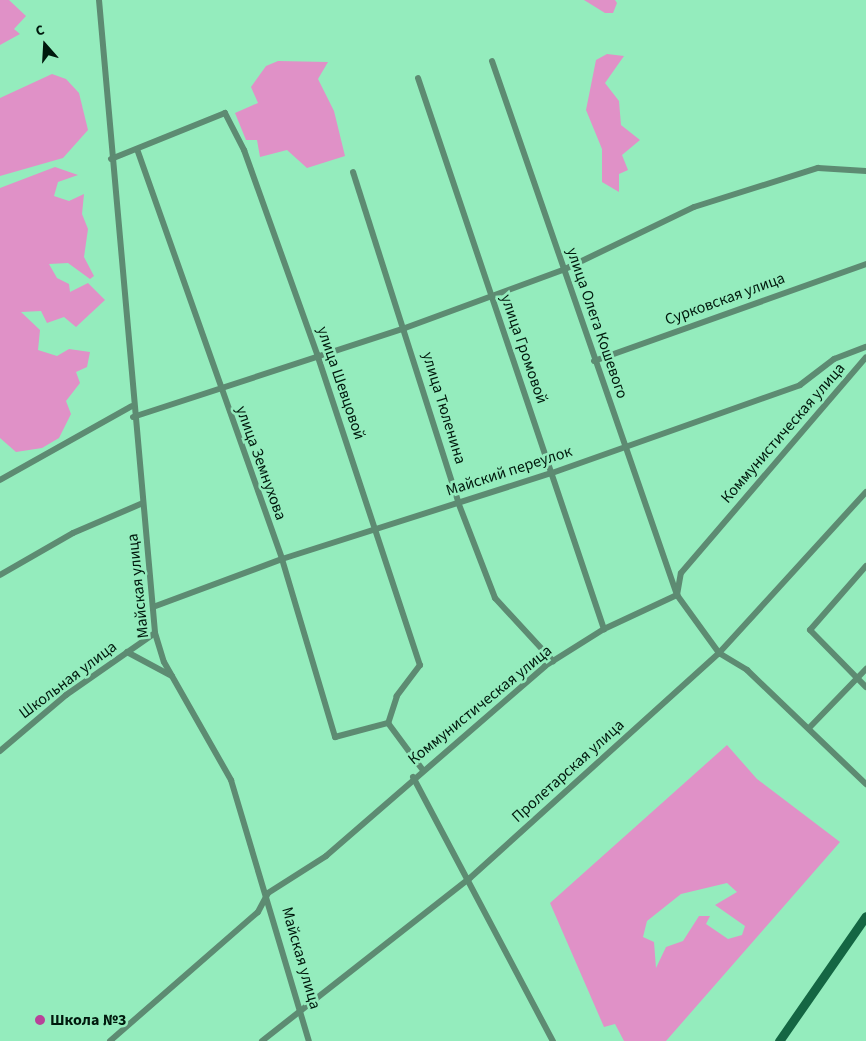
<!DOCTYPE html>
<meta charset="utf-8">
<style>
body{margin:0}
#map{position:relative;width:866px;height:1041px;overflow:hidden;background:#94ecbd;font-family:"Source Sans 3",sans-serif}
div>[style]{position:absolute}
.green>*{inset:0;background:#e091c7}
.street>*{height:6px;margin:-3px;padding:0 3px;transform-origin:3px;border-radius:3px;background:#5d8b72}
.secondary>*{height:9px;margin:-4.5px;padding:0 4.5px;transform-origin:4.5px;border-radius:4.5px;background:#146643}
.dots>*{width:14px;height:14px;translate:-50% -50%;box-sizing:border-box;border:2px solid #94ecbd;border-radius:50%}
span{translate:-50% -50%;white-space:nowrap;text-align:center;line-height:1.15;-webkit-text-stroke:5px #94ecbd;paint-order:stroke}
.street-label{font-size:16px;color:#00190d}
.poi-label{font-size:16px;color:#00190d;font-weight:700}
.left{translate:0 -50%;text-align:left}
.north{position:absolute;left:20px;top:20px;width:50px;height:50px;-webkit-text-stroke:4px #94ecbd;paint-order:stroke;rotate:341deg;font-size:14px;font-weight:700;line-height:20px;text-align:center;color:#00190d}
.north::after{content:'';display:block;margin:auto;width:18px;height:22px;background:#00190d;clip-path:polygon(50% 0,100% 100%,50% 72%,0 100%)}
</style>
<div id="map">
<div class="green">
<div style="clip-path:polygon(0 0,9px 0,26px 16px,14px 29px,20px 34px,0 45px)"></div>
<div style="clip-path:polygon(584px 0,615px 0,617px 3px,613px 13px,605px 13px)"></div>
<div style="clip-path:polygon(607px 54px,624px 56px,605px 83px,619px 101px,621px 125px,640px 140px,622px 155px,628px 170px,619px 174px,619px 192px,602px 182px,602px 149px,586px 110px,596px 60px)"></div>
<div style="clip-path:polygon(278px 61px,328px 62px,318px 79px,334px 111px,345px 156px,307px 168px,287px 150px,260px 157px,257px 140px,246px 140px,235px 113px,258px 103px,251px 87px,266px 66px)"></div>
<div style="clip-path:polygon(52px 74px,66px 79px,79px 93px,88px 130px,63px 158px,0 176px,0 98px)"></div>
<div style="clip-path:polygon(55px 167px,78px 175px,58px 182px,54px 196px,69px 201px,84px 194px,82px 214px,88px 229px,84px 257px,94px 276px,90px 279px,68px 263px,49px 264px,57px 278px,69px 284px,70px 292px,88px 283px,105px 300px,76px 327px,64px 317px,47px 323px,41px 311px,21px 312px,40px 330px,38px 350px,57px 356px,69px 349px,90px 352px,87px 367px,76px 372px,80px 383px,66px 401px,71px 414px,59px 438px,42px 448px,16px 452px,0 438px,0 188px)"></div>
<div style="clip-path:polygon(evenodd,727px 745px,757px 779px,840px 842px,666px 1041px,624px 1041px,615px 1024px,604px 1027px,550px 903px,727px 745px,727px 883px,737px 892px,715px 905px,745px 926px,742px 935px,728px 939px,706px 924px,710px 916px,699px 916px,683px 941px,666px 947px,656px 968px,654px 942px,643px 937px,647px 921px,681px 894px,727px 883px)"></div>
</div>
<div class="street">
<div style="left:99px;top:0;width:635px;rotate:84.94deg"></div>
<div style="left:155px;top:633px;width:30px;rotate:73deg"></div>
<div style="left:164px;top:662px;width:136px;rotate:60.4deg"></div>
<div style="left:231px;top:780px;width:272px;rotate:73.4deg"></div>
<div style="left:492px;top:61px;width:565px;rotate:70.89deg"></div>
<div style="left:677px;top:595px;width:72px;rotate:54.1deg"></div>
<div style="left:719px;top:653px;width:33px;rotate:31deg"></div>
<div style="left:747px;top:670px;width:165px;rotate:43.8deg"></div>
<div style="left:418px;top:78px;width:582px;rotate:71.35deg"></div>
<div style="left:137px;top:149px;width:435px;rotate:70.5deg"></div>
<div style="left:282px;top:559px;width:186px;rotate:73.4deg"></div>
<div style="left:335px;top:737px;width:55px;rotate:-14.8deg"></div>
<div style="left:111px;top:159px;width:123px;rotate:-22deg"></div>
<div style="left:225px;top:113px;width:42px;rotate:62.8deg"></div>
<div style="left:244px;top:150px;width:217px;rotate:70.3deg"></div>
<div style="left:317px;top:354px;width:328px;rotate:71.7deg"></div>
<div style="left:420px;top:665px;width:39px;rotate:127deg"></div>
<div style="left:397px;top:696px;width:28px;rotate:108deg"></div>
<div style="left:388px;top:723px;width:57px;rotate:53.5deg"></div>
<div style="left:353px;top:172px;width:346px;rotate:72.3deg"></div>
<div style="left:458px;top:502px;width:103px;rotate:68.9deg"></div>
<div style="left:495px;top:598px;width:86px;rotate:47.4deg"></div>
<div style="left:594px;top:361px;width:289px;rotate:-19.6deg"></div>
<div style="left:133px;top:417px;width:286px;rotate:-18.1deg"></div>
<div style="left:405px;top:328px;width:168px;rotate:-20.2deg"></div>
<div style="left:563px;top:270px;width:145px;rotate:-25.7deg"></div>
<div style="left:694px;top:207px;width:130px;rotate:-17.5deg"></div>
<div style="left:818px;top:168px;width:48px;rotate:3.6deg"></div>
<div style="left:0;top:480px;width:151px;rotate:-29.3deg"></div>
<div style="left:866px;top:566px;width:85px;rotate:131.2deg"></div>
<div style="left:810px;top:630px;width:80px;rotate:45.5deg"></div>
<div style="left:0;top:575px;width:84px;rotate:-29.9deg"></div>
<div style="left:73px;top:533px;width:76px;rotate:-23.2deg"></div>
<div style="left:153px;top:607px;width:138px;rotate:-20.4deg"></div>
<div style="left:282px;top:559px;width:283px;rotate:-17.7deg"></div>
<div style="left:552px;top:473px;width:263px;rotate:-19.5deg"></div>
<div style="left:800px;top:385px;width:43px;rotate:-37.4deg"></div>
<div style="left:834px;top:359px;width:34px;rotate:-21deg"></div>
<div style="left:127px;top:652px;width:51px;rotate:28.1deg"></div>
<div style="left:810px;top:727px;width:81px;rotate:-46deg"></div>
<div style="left:0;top:751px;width:87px;rotate:-40.3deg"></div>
<div style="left:66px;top:695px;width:108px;rotate:-34.9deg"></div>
<div style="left:413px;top:777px;width:299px;rotate:62.1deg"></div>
<div style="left:110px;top:1041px;width:196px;rotate:-41.1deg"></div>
<div style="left:258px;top:912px;width:21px;rotate:-62deg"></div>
<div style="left:268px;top:893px;width:69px;rotate:-32.5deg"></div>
<div style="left:326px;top:856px;width:290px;rotate:-40.9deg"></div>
<div style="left:545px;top:666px;width:70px;rotate:-32.1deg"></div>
<div style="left:604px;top:629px;width:81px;rotate:-25deg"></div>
<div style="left:677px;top:595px;width:22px;rotate:-80deg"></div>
<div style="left:681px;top:573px;width:284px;rotate:-49.4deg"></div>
<div style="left:262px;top:1041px;width:264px;rotate:-38.1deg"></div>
<div style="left:470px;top:878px;width:336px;rotate:-42.1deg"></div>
<div style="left:719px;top:653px;width:218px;rotate:-47.6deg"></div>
</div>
<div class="secondary">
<div style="left:779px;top:1041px;width:152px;rotate:-55.2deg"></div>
</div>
<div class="dots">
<div style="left:40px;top:1020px;background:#b84299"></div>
</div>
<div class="street-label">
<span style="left:725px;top:299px;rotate:-20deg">Сурковская улица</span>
<span style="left:597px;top:323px;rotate:71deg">улица Олега Кошевого</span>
<span style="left:524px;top:349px;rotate:71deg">улица Громовой</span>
<span style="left:341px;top:383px;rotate:71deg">улица Шевцовой</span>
<span style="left:444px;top:408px;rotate:73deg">улица Тюленина</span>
<span style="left:783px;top:433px;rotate:-49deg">Коммунистическая улица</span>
<span style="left:261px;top:463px;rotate:70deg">улица Земнухова</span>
<span style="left:509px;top:471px;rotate:-18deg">Майский переулок</span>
<span style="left:138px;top:586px;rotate:-96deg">Майская улица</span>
<span style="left:68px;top:680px;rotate:-37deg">Школьная улица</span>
<span style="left:480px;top:705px;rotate:-39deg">Коммунистическая улица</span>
<span style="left:568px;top:771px;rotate:-42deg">Пролетарская улица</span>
<span style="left:301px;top:958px;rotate:74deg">Майская улица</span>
</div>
<div class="poi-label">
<span class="left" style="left:50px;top:1020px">Школа №3</span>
</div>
<div class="north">С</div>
</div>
